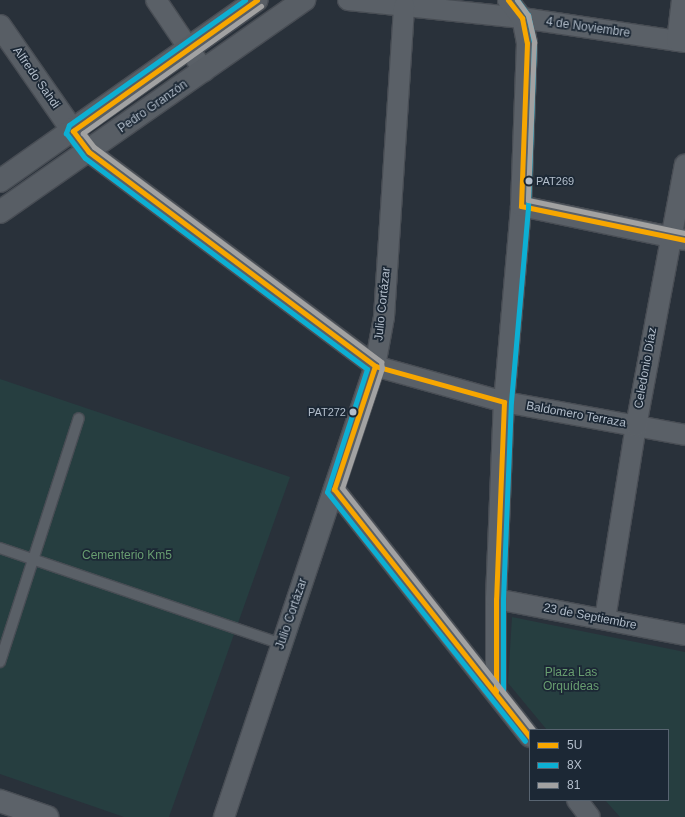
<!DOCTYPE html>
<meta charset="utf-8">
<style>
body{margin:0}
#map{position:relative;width:685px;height:817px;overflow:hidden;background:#29313a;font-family:Helvetica,sans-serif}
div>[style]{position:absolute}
.green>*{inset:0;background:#263e40}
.roads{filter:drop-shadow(1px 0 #484d54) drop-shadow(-1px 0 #484d54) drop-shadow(0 1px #484d54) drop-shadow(0 -1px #484d54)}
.lane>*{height:10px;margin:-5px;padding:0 5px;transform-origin:5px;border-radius:5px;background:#5a6067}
.street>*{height:20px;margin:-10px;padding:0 10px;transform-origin:10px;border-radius:10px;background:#5a6067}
.secondary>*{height:22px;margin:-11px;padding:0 11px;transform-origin:11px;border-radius:11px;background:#585e65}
.primary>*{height:22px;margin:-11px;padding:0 11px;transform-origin:11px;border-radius:11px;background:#5c6269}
.bus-1>*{height:5px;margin:-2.5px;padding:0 2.5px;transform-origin:2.5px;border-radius:2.5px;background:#f7a600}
.bus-2>*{height:5px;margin:-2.5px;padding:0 2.5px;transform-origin:2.5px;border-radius:2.5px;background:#0dafd3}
.bus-3>*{height:5px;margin:-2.5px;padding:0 2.5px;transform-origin:2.5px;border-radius:2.5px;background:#a2a2a2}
.dots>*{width:11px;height:11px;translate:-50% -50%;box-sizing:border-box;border:2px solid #1c2835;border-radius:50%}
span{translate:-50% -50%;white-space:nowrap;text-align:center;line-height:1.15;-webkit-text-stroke:3.5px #1c2835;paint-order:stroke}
.bus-label{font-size:11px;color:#b3becb}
.left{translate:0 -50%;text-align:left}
.right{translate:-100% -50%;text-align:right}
.street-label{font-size:12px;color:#b3becb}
.park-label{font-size:12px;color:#689d70}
.legend{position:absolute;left:529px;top:729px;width:140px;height:72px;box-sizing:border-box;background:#1c2835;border:1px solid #586471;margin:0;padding:5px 7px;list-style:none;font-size:12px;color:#b3becb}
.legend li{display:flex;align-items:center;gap:8px;height:20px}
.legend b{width:20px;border:1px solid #586471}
</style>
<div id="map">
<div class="green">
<div style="clip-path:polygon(0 379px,290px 477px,169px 817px,124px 817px,0 774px)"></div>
<div style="clip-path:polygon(512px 617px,685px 652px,685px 817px,620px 817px,605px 800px,668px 800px,668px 730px,547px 730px,508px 683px)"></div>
</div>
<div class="roads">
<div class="lane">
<div style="left:0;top:548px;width:298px;rotate:18.8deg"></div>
<div style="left:0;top:662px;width:256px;rotate:-72.1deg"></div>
</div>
<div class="street">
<div style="left:156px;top:0;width:86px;rotate:55.9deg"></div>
<div style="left:348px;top:0;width:175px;rotate:5.9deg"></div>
<div style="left:522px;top:18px;width:165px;rotate:8.4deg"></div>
<div style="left:677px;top:41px;width:41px;rotate:-83deg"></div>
<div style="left:73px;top:131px;width:26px;rotate:53deg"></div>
<div style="left:89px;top:152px;width:357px;rotate:36.8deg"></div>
<div style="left:375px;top:366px;width:134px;rotate:15.6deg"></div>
<div style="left:504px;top:402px;width:184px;rotate:10.3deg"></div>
<div style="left:521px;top:206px;width:167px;rotate:11.7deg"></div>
<div style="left:334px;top:489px;width:316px;rotate:51.7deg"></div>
<div style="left:496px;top:599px;width:192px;rotate:10.8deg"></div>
<div style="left:605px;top:619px;width:195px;rotate:-80.9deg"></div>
<div style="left:636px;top:426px;width:266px;rotate:-79.4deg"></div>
<div style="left:496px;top:691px;width:92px;rotate:-90deg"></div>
<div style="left:496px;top:599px;width:197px;rotate:-87.7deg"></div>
<div style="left:504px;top:402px;width:197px;rotate:-85deg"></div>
<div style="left:521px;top:206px;width:163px;rotate:-87.9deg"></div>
<div style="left:527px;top:43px;width:25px;rotate:-101deg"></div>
<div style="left:522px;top:18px;width:23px;rotate:-128deg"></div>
<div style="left:577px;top:800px;width:21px;rotate:53deg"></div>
<div style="left:224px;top:817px;width:476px;rotate:-71.5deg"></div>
<div style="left:375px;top:366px;width:50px;rotate:-79.6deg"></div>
<div style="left:384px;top:317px;width:312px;rotate:-86.3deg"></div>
</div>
<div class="secondary">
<div style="left:0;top:26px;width:128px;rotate:55.2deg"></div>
<div style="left:0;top:181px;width:314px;rotate:-35.2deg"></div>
<div style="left:0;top:212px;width:371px;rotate:-34.9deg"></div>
</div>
<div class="primary">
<div style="left:0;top:801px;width:50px;rotate:18.8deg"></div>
</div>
</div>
<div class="bus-1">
<div style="left:257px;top:0;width:226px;rotate:144.6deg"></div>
<div style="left:73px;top:131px;width:26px;rotate:53deg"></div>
<div style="left:89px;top:152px;width:357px;rotate:36.8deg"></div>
<div style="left:375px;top:366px;width:134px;rotate:15.6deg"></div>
<div style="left:504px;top:402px;width:197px;rotate:92.3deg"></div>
<div style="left:496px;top:599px;width:92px;rotate:90deg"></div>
<div style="left:508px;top:0;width:23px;rotate:52deg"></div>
<div style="left:522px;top:18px;width:25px;rotate:79deg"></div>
<div style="left:527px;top:43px;width:163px;rotate:92.1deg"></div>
<div style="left:521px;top:206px;width:167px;rotate:11.7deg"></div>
<div style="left:375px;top:366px;width:130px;rotate:108.4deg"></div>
<div style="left:334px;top:489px;width:316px;rotate:51.7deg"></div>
</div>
<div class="bus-2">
<div style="left:245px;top:0;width:216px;rotate:144.6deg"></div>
<div style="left:69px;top:125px;width:9px;rotate:111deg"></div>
<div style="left:66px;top:133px;width:31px;rotate:53deg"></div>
<div style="left:85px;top:158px;width:352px;rotate:36.8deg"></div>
<div style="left:367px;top:369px;width:129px;rotate:108deg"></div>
<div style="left:327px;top:492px;width:318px;rotate:51.5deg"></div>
<div style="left:503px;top:691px;width:92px;rotate:-90deg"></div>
<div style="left:503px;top:599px;width:197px;rotate:-87.7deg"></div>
<div style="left:511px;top:402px;width:196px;rotate:-85deg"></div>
<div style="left:528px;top:207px;width:164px;rotate:-87.9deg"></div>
<div style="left:534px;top:43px;width:29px;rotate:-102deg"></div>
<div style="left:528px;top:15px;width:19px;rotate:-126deg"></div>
</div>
<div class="bus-3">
<div style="left:517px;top:0;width:19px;rotate:54deg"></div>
<div style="left:528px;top:15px;width:28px;rotate:77deg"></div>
<div style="left:534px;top:42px;width:158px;rotate:92.2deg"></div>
<div style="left:528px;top:200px;width:160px;rotate:11.9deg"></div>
<div style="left:261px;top:6px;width:219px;rotate:144.5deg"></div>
<div style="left:83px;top:133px;width:18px;rotate:52deg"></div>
<div style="left:94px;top:147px;width:359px;rotate:36.8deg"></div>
<div style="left:381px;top:362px;width:6px;rotate:81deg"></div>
<div style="left:382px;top:368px;width:126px;rotate:108.4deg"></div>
<div style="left:342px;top:488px;width:308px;rotate:51.7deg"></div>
</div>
<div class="dots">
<div style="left:529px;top:181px;background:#b3becb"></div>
<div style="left:353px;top:412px;background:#b3becb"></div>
</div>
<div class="bus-label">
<span class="left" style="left:536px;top:181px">PAT269</span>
<span class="right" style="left:346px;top:412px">PAT272</span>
</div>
<div class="street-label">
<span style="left:588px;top:28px;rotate:8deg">4 de Noviembre</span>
<span style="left:36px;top:78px;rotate:55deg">Alfredo Sahdi</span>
<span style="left:153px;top:107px;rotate:-35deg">Pedro Granzón</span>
<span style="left:383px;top:304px;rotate:-84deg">Julio Cortázar</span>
<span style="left:646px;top:368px;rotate:-80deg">Celedonio Díaz</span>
<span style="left:576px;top:415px;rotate:10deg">Baldomero Terraza</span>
<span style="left:292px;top:614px;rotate:-71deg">Julio Cortázar</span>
<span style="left:590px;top:617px;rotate:11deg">23 de Septiembre</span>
</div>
<div class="park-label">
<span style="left:127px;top:556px">Cementerio Km5</span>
<span style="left:571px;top:680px">Plaza Las<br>Orquídeas</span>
</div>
<ul class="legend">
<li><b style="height:5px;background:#f7a600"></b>5U</li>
<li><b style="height:5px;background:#0dafd3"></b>8X</li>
<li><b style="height:5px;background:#a2a2a2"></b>81</li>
</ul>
</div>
